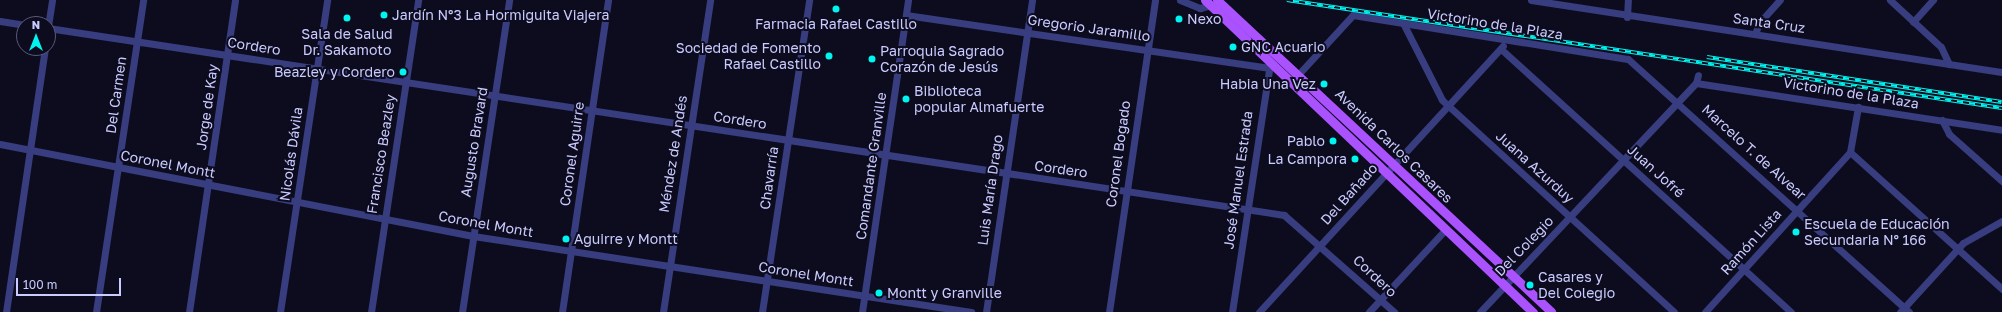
<!DOCTYPE html>
<meta charset="utf-8">
<style>
body{margin:0}
#map{position:relative;width:2002px;height:312px;overflow:hidden;background:#0d0c1f;font-family:"Golos Text",sans-serif}
div>[style]{position:absolute}
.minor>*{height:7px;margin:-3.5px;padding:0 3.5px;transform-origin:3.5px;border-radius:3.5px;background:#373d7e}
.major>*{height:9px;margin:-4.5px;padding:0 4.5px;transform-origin:4.5px;border-radius:4.5px;background:#a952fe}
.rail>*{height:3.5px;margin-top:-1.75px;transform-origin:0;background:repeating-linear-gradient(90deg,#0d0c1f 0 6px,#01f5f0 0 12px);box-sizing:border-box;border-block:1px solid #01f5f0}
.dots>*{width:11px;height:11px;translate:-50% -50%;box-sizing:border-box;border:2px solid #0d0c1f;border-radius:50%}
span{translate:-50% -50%;white-space:nowrap;text-align:center;line-height:1.15;-webkit-text-stroke:4px #0d0c1f;paint-order:stroke}
.poi-label{font-size:14px;color:#cacbff}
.left{translate:0 -50%;text-align:left}
.right{translate:-100% -50%;text-align:right}
.street-label{font-size:14px;color:#cacbff}
.north{position:absolute;left:16px;top:16px;width:40px;height:40px;box-sizing:border-box;background:#0d0c1f;border:1px solid #595879;border-radius:50%;rotate:0deg;font-size:11px;font-weight:700;line-height:16px;text-align:center;color:#cacbff}
.north::after{content:'';display:block;margin:auto;width:14px;height:18px;background:#01f5f0;clip-path:polygon(50% 0,100% 100%,50% 72%,0 100%)}
.scale{position:absolute;left:16px;top:278px;width:105px;height:18px;box-sizing:border-box;border:2px solid #cacbff;border-top:0;padding-left:5px;font-size:12px;line-height:14px;white-space:nowrap;color:#cacbff;-webkit-text-stroke:3px #0d0c1f;paint-order:stroke}
</style>
<div id="map">
<div class="minor">
<div style="left:1180px;top:0;width:22px;rotate:22deg"></div>
<div style="left:1200px;top:8px;width:11px;rotate:-15deg"></div>
<div style="left:1531px;top:0;width:476px;rotate:8.7deg"></div>
<div style="left:1890px;top:0;width:69px;rotate:42.7deg"></div>
<div style="left:1941px;top:47px;width:19px;rotate:65deg"></div>
<div style="left:906px;top:15px;width:366px;rotate:8.3deg"></div>
<div style="left:1627px;top:17px;width:17px;rotate:-87deg"></div>
<div style="left:0;top:21px;width:24px;rotate:9deg"></div>
<div style="left:1913px;top:22px;width:30px;rotate:-48deg"></div>
<div style="left:1403px;top:23px;width:86px;rotate:63.1deg"></div>
<div style="left:1442px;top:100px;width:314px;rotate:42.4deg"></div>
<div style="left:48px;top:26px;width:26px;rotate:-81deg"></div>
<div style="left:48px;top:28px;width:1250px;rotate:8.6deg"></div>
<div style="left:1284px;top:215px;width:147px;rotate:41.4deg"></div>
<div style="left:1755px;top:34px;width:12px;rotate:-70deg"></div>
<div style="left:1759px;top:23px;width:31px;rotate:-48deg"></div>
<div style="left:1502px;top:50px;width:390px;rotate:42.2deg"></div>
<div style="left:1295px;top:78px;width:86px;rotate:-47.4deg"></div>
<div style="left:1353px;top:15px;width:278px;rotate:9.1deg"></div>
<div style="left:1628px;top:59px;width:378px;rotate:42deg"></div>
<div style="left:1696px;top:83px;width:310px;rotate:8.7deg"></div>
<div style="left:1942px;top:120px;width:16px;rotate:63deg"></div>
<div style="left:1949px;top:134px;width:71px;rotate:41.6deg"></div>
<div style="left:0;top:144px;width:482px;rotate:11deg"></div>
<div style="left:473px;top:236px;width:504px;rotate:8.68deg"></div>
<div style="left:1850px;top:152px;width:205px;rotate:42deg"></div>
<div style="left:6px;top:312px;width:267px;rotate:-81.6deg"></div>
<div style="left:96px;top:312px;width:316px;rotate:-81.4deg"></div>
<div style="left:189px;top:312px;width:315px;rotate:-81.6deg"></div>
<div style="left:280px;top:312px;width:316px;rotate:-81.4deg"></div>
<div style="left:371px;top:312px;width:316px;rotate:-81.4deg"></div>
<div style="left:462px;top:312px;width:316px;rotate:-81.4deg"></div>
<div style="left:562px;top:312px;width:315px;rotate:-81.6deg"></div>
<div style="left:663px;top:312px;width:316px;rotate:-81.4deg"></div>
<div style="left:762px;top:312px;width:316px;rotate:-81.4deg"></div>
<div style="left:862px;top:312px;width:315px;rotate:-81.6deg"></div>
<div style="left:986px;top:312px;width:315px;rotate:-81.6deg"></div>
<div style="left:1109px;top:312px;width:315px;rotate:-81.6deg"></div>
<div style="left:1232px;top:312px;width:251px;rotate:-81.3deg"></div>
<div style="left:1259px;top:312px;width:361px;rotate:-47.5deg"></div>
<div style="left:1369px;top:312px;width:110px;rotate:-47.2deg"></div>
<div style="left:1480px;top:312px;width:315px;rotate:-46.7deg"></div>
<div style="left:1696px;top:83px;width:8px;rotate:-76deg"></div>
<div style="left:1705px;top:312px;width:216px;rotate:-47.8deg"></div>
<div style="left:1850px;top:152px;width:46px;rotate:-79.9deg"></div>
<div style="left:1900px;top:312px;width:93px;rotate:-47.6deg"></div>
<div style="left:1963px;top:243px;width:45px;rotate:-29.4deg"></div>
</div>
<div class="major">
<div style="left:1205px;top:0;width:453px;rotate:43.6deg"></div>
<div style="left:1217px;top:0;width:457px;rotate:43deg"></div>
</div>
<div class="rail">
<div style="left:1287px;top:0;width:723px;rotate:8.59deg"></div>
<div style="left:1707px;top:57px;width:298px;rotate:8.7deg"></div>
</div>
<div class="dots">
<div style="left:836px;top:9px;background:#01f5f0"></div>
<div style="left:384px;top:15px;background:#01f5f0"></div>
<div style="left:347px;top:18px;background:#01f5f0"></div>
<div style="left:1179px;top:19px;background:#01f5f0"></div>
<div style="left:1233px;top:47px;background:#01f5f0"></div>
<div style="left:829px;top:56px;background:#01f5f0"></div>
<div style="left:872px;top:59px;background:#01f5f0"></div>
<div style="left:403px;top:72px;background:#01f5f0"></div>
<div style="left:1324px;top:84px;background:#01f5f0"></div>
<div style="left:906px;top:99px;background:#01f5f0"></div>
<div style="left:1333px;top:141px;background:#01f5f0"></div>
<div style="left:1355px;top:159px;background:#01f5f0"></div>
<div style="left:1796px;top:232px;background:#01f5f0"></div>
<div style="left:566px;top:239px;background:#01f5f0"></div>
<div style="left:1530px;top:285px;background:#01f5f0"></div>
<div style="left:879px;top:293px;background:#01f5f0"></div>
</div>
<div class="poi-label">
<span class="left" style="left:392px;top:15px">Jardín N°3 La Hormiguita Viajera</span>
<span class="left" style="left:1187px;top:19px">Nexo</span>
<span style="left:836px;top:24px">Farmacia Rafael Castillo</span>
<span style="left:347px;top:42px">Sala de Salud<br>Dr. Sakamoto</span>
<span class="left" style="left:1241px;top:47px">GNC Acuario</span>
<span class="right" style="left:821px;top:56px">Sociedad de Fomento<br>Rafael Castillo</span>
<span class="left" style="left:880px;top:59px">Parroquia Sagrado<br>Corazón de Jesús</span>
<span class="right" style="left:395px;top:72px">Beazley y Cordero</span>
<span class="right" style="left:1316px;top:84px">Habia Una Vez</span>
<span class="left" style="left:914px;top:99px">Biblioteca<br>popular Almafuerte</span>
<span class="right" style="left:1325px;top:141px">Pablo</span>
<span class="right" style="left:1347px;top:159px">La Campora</span>
<span class="left" style="left:1804px;top:232px">Escuela de Educación<br>Secundaria N° 166</span>
<span class="left" style="left:574px;top:239px">Aguirre y Montt</span>
<span class="left" style="left:1538px;top:285px">Casares y<br>Del Colegio</span>
<span class="left" style="left:887px;top:293px">Montt y Granville</span>
</div>
<div class="street-label">
<span style="left:1769px;top:23px;rotate:8deg">Santa Cruz</span>
<span style="left:1495px;top:24px;rotate:9deg">Victorino de la Plaza</span>
<span style="left:1089px;top:28px;rotate:8deg">Gregorio Jaramillo</span>
<span style="left:254px;top:46px;rotate:9deg">Cordero</span>
<span style="left:1851px;top:93px;rotate:9deg">Victorino de la Plaza</span>
<span style="left:116px;top:95px;rotate:-82deg">Del Carmen</span>
<span style="left:207px;top:107px;rotate:-82deg">Jorge de Kay</span>
<span style="left:740px;top:120px;rotate:9deg">Cordero</span>
<span style="left:474px;top:142px;rotate:-81deg">Augusto Bravard</span>
<span style="left:1394px;top:146px;rotate:44deg">Avenida Carlos Casares</span>
<span style="left:1754px;top:152px;rotate:42deg">Marcelo T. de Alvear</span>
<span style="left:291px;top:154px;rotate:-82deg">Nicolás Dávila</span>
<span style="left:381px;top:154px;rotate:-81deg">Francisco Beazley</span>
<span style="left:572px;top:154px;rotate:-82deg">Coronel Aguirre</span>
<span style="left:673px;top:154px;rotate:-81deg">Méndez de Andés</span>
<span style="left:1118px;top:154px;rotate:-82deg">Coronel Bogado</span>
<span style="left:168px;top:164px;rotate:11deg">Coronel Montt</span>
<span style="left:871px;top:166px;rotate:-82deg">Comandante Granville</span>
<span style="left:1535px;top:167px;rotate:42deg">Juana Azurduy</span>
<span style="left:1061px;top:169px;rotate:8deg">Cordero</span>
<span style="left:1656px;top:171px;rotate:42deg">Juan Jofré</span>
<span style="left:769px;top:178px;rotate:-82deg">Chavarría</span>
<span style="left:1238px;top:180px;rotate:-82deg">José Manuel Estrada</span>
<span style="left:990px;top:190px;rotate:-82deg">Luis María Drago</span>
<span style="left:1349px;top:194px;rotate:-48deg">Del Bañado</span>
<span style="left:486px;top:224px;rotate:10deg">Coronel Montt</span>
<span style="left:1751px;top:242px;rotate:-48deg">Ramón Lista</span>
<span style="left:1524px;top:246px;rotate:-46deg">Del Colegio</span>
<span style="left:806px;top:274px;rotate:9deg">Coronel Montt</span>
<span style="left:1375px;top:276px;rotate:43deg">Cordero</span>
</div>
<div class="north">N</div>
<div class="scale">100 m</div>
</div>
